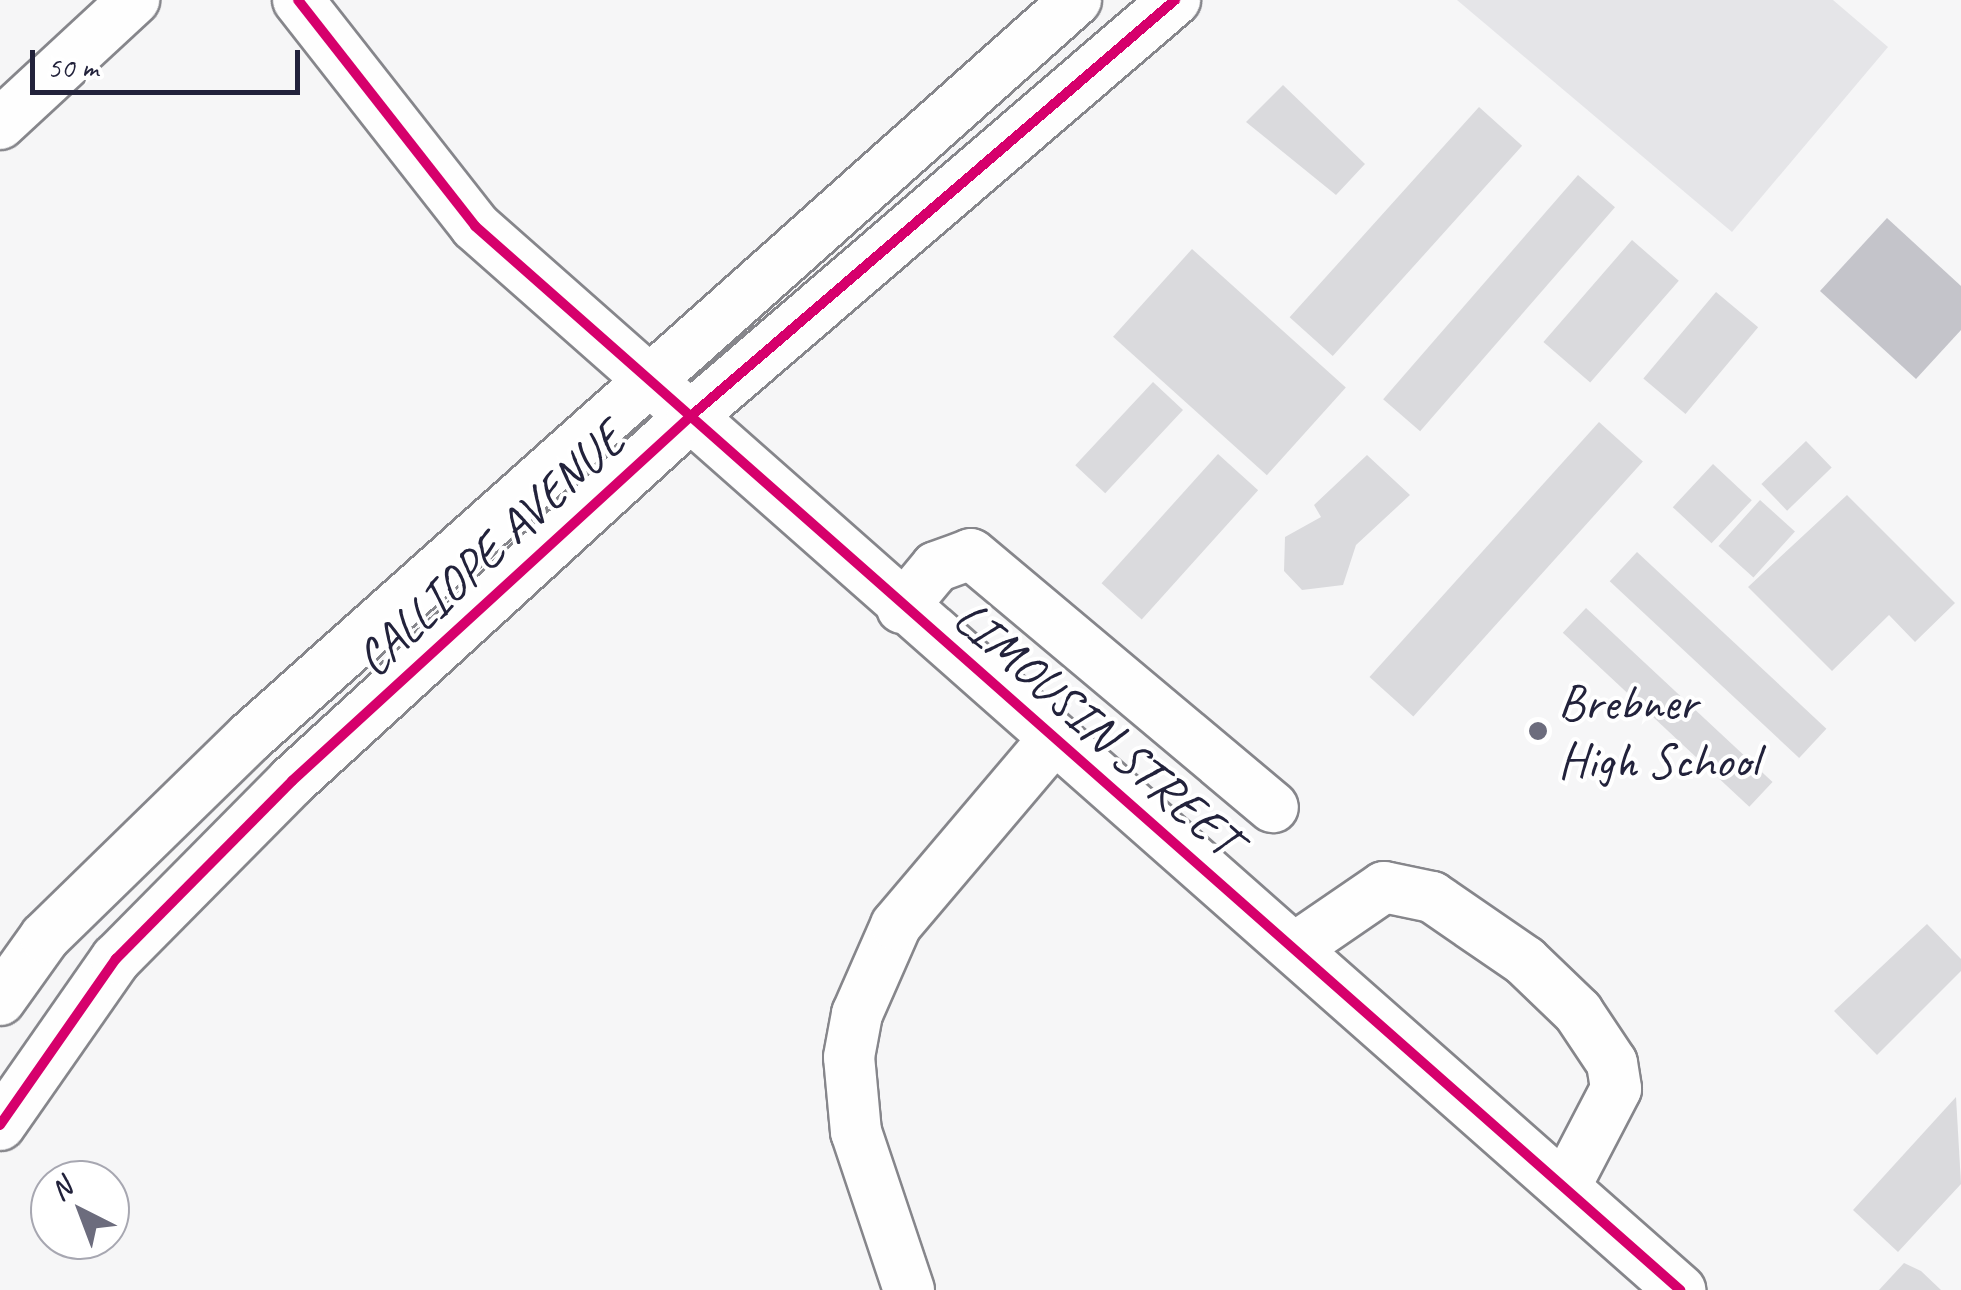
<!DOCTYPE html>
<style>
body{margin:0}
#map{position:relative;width:1961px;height:1290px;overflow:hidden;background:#f6f6f7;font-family:Caveat,sans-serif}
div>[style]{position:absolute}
.green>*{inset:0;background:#e5e5e8}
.water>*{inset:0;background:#c4c4ca}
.building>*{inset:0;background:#dadadd;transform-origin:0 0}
.roads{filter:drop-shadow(2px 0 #86868b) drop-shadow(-2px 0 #86868b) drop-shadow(0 2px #86868b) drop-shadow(0 -2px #86868b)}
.minor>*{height:50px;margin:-25px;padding:0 25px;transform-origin:25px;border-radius:25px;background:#fefefe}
.cycleway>*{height:10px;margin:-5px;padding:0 5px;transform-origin:5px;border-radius:5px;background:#d6006c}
.dots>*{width:28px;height:28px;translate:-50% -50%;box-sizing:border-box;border:5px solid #fff;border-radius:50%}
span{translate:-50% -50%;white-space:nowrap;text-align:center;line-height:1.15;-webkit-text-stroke:8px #fff;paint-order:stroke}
.street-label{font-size:50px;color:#22223b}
.poi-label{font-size:50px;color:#22223b}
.left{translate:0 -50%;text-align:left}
.north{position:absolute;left:30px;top:1160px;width:100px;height:100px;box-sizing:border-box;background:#fff;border:2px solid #a7a7b1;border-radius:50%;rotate:318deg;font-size:28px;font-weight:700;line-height:40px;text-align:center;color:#22223b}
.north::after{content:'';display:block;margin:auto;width:35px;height:45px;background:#6c6c7d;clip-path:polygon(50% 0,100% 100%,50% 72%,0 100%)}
.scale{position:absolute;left:30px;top:50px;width:270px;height:45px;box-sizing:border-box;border:5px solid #22223b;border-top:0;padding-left:12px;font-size:30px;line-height:35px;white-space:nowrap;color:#22223b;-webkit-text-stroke:8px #fff;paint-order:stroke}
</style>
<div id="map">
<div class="green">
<div style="clip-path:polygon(1457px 0,1833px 0,1888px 47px,1732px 232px)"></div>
</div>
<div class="water">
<div style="clip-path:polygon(1887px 218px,1961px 286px,1961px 330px,1916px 379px,1820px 291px)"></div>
</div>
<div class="building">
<div style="clip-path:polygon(1283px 85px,1365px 164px,1336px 195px,1246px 122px)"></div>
<div style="left:1479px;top:107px;width:58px;height:283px;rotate:42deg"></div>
<div style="left:1578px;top:175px;width:49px;height:297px;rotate:41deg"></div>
<div style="left:1632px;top:240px;width:62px;height:135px;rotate:41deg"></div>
<div style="left:1192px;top:249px;width:207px;height:118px;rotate:42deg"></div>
<div style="left:1716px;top:292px;width:55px;height:113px;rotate:40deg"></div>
<div style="left:1153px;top:382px;width:41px;height:114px;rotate:43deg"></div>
<div style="left:1599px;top:422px;width:59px;height:343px;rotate:42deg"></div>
<div style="left:1806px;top:441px;width:37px;height:62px;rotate:46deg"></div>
<div style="left:1218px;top:454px;width:54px;height:174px;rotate:42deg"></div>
<div style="clip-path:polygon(1367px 455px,1410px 495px,1356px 545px,1343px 585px,1302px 590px,1284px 571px,1285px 537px,1321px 517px,1314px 505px)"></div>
<div style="left:1713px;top:464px;width:53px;height:59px;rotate:43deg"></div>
<div style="clip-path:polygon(1847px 495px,1955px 603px,1915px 642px,1889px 615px,1832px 671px,1748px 587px)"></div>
<div style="left:1760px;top:500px;width:47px;height:62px;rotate:42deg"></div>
<div style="left:1637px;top:552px;width:259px;height:40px;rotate:43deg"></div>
<div style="left:1586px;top:608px;width:255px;height:34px;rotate:43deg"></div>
<div style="clip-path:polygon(1927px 924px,1961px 959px,1961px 971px,1877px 1055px,1834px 1011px)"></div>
<div style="clip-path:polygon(1956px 1097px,1961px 1184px,1898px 1252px,1853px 1210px)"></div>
<div style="clip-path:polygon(1904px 1263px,1921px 1271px,1941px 1290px,1879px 1290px)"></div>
</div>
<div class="roads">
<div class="minor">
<div style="left:298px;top:0;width:287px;rotate:51.9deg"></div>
<div style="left:475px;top:226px;width:1608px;rotate:41.44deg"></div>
<div style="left:0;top:124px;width:183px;rotate:-42.8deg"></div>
<div style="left:902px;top:608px;width:53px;rotate:-50.3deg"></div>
<div style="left:936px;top:567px;width:37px;rotate:-20deg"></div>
<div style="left:971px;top:554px;width:394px;rotate:40deg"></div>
<div style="left:1295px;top:948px;width:108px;rotate:-34.4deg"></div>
<div style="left:1384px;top:887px;width:49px;rotate:11.8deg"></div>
<div style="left:1432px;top:897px;width:113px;rotate:34.5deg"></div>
<div style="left:1525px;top:961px;width:74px;rotate:43.9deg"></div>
<div style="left:1578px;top:1012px;width:61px;rotate:56.3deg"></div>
<div style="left:1612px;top:1063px;width:26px;rotate:81deg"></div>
<div style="left:1616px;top:1089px;width:110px;rotate:117.5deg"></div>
<div style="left:0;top:1000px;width:77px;rotate:-54.5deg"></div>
<div style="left:45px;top:937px;width:286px;rotate:-44.3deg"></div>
<div style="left:250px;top:737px;width:1107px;rotate:-41.74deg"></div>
<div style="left:0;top:1125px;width:203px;rotate:-55.1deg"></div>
<div style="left:116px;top:959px;width:250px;rotate:-45.3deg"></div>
<div style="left:292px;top:781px;width:542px;rotate:-42.46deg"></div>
<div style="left:692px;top:415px;width:637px;rotate:-40.67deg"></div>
<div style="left:909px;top:1290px;width:167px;rotate:-108.5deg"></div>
<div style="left:856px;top:1132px;width:75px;rotate:-95.3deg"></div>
<div style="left:849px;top:1057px;width:44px;rotate:-79.5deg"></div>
<div style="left:857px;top:1014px;width:97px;rotate:-66.3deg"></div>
<div style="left:896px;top:925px;width:240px;rotate:-49.7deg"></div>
</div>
</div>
<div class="cycleway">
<div style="left:298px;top:0;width:287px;rotate:51.9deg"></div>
<div style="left:475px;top:226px;width:1608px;rotate:41.44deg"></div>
<div style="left:0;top:1125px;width:203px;rotate:-55.1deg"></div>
<div style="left:116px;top:959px;width:250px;rotate:-45.3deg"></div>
<div style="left:292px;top:781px;width:542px;rotate:-42.46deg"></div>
<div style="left:692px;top:415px;width:637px;rotate:-40.67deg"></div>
</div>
<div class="dots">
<div style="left:1538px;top:731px;background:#6c6c7d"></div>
</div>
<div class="street-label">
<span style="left:490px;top:549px;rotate:-43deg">CALLIOPE AVENUE</span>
<span style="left:1097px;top:728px;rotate:41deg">LIMOUSIN STREET</span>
</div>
<div class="poi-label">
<span class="left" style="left:1558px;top:731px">Brebner<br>High School</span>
</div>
<div class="north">N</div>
<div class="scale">50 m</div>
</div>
